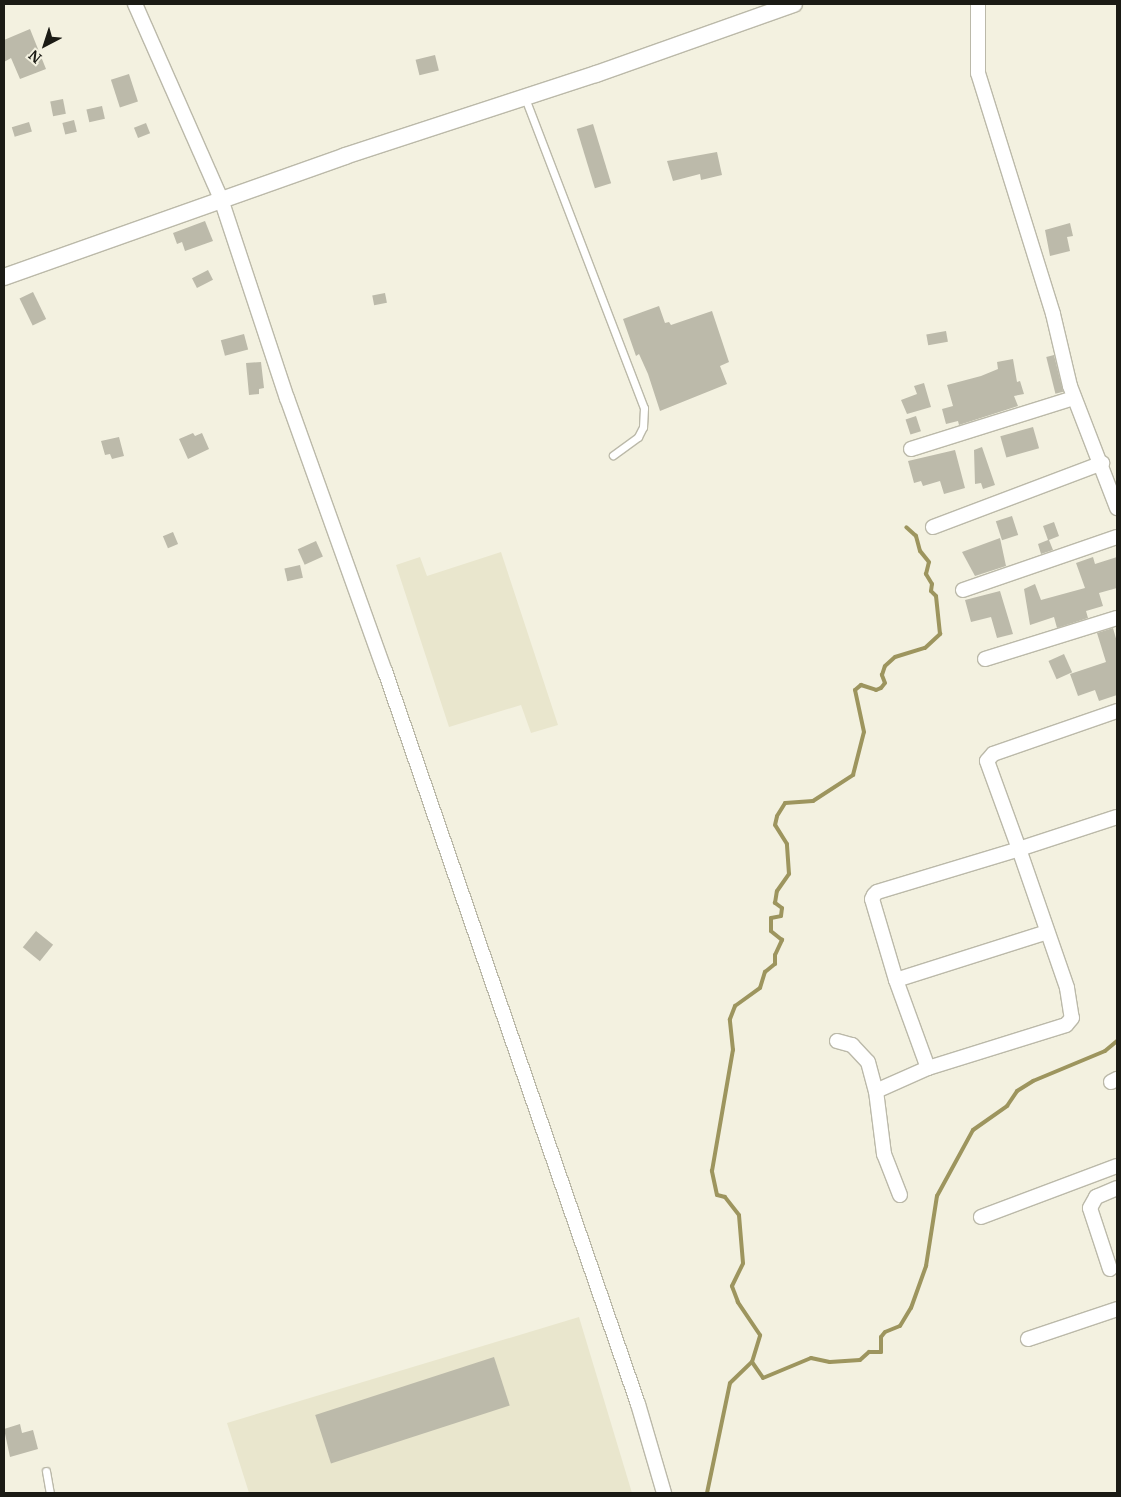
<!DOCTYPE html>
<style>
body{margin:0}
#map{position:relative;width:1121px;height:1497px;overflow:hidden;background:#f3f1e0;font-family:Merriweather,serif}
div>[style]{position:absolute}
.built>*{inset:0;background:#e9e6cd}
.stream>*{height:4px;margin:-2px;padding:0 2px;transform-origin:2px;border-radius:2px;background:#9d955e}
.building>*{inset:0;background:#bcbaaa;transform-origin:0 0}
.roads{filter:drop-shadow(1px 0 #bbb9a9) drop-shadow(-1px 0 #bbb9a9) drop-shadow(0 1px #bbb9a9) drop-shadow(0 -1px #bbb9a9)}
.service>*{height:7px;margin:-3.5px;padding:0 3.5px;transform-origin:3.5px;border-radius:3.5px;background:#fff}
.minor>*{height:14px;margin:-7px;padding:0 7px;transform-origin:7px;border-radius:7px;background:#fff}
.tertiary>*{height:16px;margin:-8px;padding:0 8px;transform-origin:8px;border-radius:8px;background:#fff}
span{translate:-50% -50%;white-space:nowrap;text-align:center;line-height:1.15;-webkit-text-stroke:5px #f3f1e0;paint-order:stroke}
.frame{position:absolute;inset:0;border:5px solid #1b1b15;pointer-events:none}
.north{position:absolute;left:20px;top:20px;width:50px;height:50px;-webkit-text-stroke:4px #f3f1e0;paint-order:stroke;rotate:220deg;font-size:14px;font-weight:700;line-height:20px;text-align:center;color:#1b1b15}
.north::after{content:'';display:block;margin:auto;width:18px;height:22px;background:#1b1b15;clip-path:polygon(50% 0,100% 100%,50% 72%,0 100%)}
</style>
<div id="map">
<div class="built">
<div style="clip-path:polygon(501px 552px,558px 725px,531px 733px,521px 705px,449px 727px,396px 565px,420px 557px,427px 576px)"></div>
<div style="clip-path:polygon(579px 1317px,632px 1493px,249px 1493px,227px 1423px)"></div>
</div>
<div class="stream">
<div style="left:752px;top:1362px;width:19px;rotate:55deg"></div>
<div style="left:763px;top:1378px;width:52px;rotate:-22.6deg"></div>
<div style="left:811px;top:1358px;width:19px;rotate:12deg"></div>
<div style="left:830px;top:1362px;width:30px;rotate:-4deg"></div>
<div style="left:860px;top:1360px;width:12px;rotate:-42deg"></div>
<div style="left:869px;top:1352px;width:12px"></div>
<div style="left:881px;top:1352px;width:15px;rotate:-90deg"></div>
<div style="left:881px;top:1337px;width:6px;rotate:-51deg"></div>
<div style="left:885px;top:1332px;width:16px;rotate:-22deg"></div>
<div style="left:900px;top:1326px;width:21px;rotate:-59deg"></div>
<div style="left:911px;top:1308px;width:45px;rotate:-70.3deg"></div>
<div style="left:926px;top:1266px;width:71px;rotate:-81.1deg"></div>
<div style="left:937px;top:1196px;width:75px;rotate:-61.4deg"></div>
<div style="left:973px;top:1130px;width:42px;rotate:-35.2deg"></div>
<div style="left:1007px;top:1106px;width:18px;rotate:-56deg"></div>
<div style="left:1017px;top:1091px;width:19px;rotate:-32deg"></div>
<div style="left:1033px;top:1081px;width:78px;rotate:-22.6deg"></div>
<div style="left:1105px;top:1051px;width:16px;rotate:-40deg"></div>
<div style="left:707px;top:1493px;width:112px;rotate:-78.2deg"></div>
<div style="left:730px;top:1383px;width:30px;rotate:-44deg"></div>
<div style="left:752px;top:1362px;width:28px;rotate:-73deg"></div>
<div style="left:760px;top:1335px;width:40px;rotate:-124deg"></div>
<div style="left:738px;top:1302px;width:17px;rotate:-111deg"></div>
<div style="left:732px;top:1286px;width:25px;rotate:-64deg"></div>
<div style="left:743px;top:1263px;width:48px;rotate:-94.8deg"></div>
<div style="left:739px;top:1215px;width:23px;rotate:-128deg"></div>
<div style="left:725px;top:1197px;width:8px;rotate:-166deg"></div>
<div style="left:717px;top:1195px;width:25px;rotate:-102deg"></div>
<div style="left:712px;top:1171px;width:123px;rotate:-80.2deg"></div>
<div style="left:733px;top:1050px;width:31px;rotate:-96deg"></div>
<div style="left:730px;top:1019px;width:14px;rotate:-69deg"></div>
<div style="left:735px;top:1006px;width:31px;rotate:-36deg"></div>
<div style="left:760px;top:988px;width:17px;rotate:-73deg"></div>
<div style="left:765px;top:972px;width:13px;rotate:-39deg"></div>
<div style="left:775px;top:964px;width:9px;rotate:-90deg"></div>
<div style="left:775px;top:955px;width:17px;rotate:-65deg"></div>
<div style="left:782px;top:940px;width:14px;rotate:-141deg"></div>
<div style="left:771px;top:931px;width:13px;rotate:-90deg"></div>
<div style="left:771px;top:918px;width:10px;rotate:-11deg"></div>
<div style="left:781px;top:916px;width:8px;rotate:-83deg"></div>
<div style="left:782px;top:908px;width:9px;rotate:-144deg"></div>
<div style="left:775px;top:903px;width:12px;rotate:-81deg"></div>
<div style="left:777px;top:891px;width:21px;rotate:-55deg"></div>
<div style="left:789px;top:874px;width:30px;rotate:-94deg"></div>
<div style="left:787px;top:844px;width:22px;rotate:-122deg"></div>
<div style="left:775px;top:825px;width:9px;rotate:-77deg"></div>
<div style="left:777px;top:816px;width:15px;rotate:-58deg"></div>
<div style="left:785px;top:803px;width:28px;rotate:-4deg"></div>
<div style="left:813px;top:801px;width:48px;rotate:-33deg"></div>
<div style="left:853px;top:775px;width:44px;rotate:-75.7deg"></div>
<div style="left:864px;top:732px;width:43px;rotate:-102.1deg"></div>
<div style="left:855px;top:690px;width:8px;rotate:-40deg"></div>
<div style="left:861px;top:685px;width:16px;rotate:18deg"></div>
<div style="left:876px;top:690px;width:5px;rotate:-22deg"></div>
<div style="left:881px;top:688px;width:6px;rotate:-51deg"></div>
<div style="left:885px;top:683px;width:9px;rotate:-111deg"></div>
<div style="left:882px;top:675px;width:9px;rotate:-72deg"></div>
<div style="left:885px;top:666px;width:13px;rotate:-42deg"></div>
<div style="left:895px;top:657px;width:31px;rotate:-17deg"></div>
<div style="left:925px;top:648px;width:21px;rotate:-43deg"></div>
<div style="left:940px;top:634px;width:38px;rotate:-96deg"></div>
<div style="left:936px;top:596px;width:7px;rotate:-135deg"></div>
<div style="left:931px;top:591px;width:7px;rotate:-82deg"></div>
<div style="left:932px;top:584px;width:12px;rotate:-121deg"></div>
<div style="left:926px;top:574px;width:12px;rotate:-76deg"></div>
<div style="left:929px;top:562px;width:14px;rotate:-129deg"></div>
<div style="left:920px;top:551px;width:16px;rotate:-105deg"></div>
<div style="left:916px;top:536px;width:13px;rotate:-138deg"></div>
</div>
<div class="building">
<div style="clip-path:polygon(30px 29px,46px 69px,20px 79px,11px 58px,4px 62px,4px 40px)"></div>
<div style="left:435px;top:55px;width:16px;height:20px;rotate:76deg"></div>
<div style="left:129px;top:74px;width:29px;height:19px;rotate:72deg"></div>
<div style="left:63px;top:99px;width:15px;height:13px;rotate:79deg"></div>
<div style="left:102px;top:106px;width:13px;height:16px;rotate:77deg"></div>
<div style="left:74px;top:120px;width:12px;height:12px;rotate:76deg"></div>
<div style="left:29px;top:122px;width:10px;height:18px;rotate:73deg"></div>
<div style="left:146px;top:123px;width:11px;height:13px;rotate:68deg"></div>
<div style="left:593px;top:124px;width:62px;height:17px;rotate:73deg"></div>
<div style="clip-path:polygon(717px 152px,722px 175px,701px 180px,700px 174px,673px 181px,667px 161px)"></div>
<div style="clip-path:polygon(205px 221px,213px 241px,185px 251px,182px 242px,177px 244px,173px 233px)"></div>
<div style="clip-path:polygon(1070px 223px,1073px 236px,1067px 237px,1070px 251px,1050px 256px,1045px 230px)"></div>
<div style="left:208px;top:270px;width:11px;height:18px;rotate:63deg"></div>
<div style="left:33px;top:292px;width:30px;height:15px;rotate:64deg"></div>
<div style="left:385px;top:293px;width:10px;height:13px;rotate:79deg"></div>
<div style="clip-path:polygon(659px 306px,665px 323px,669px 322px,671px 325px,712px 311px,729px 362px,720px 366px,727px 384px,660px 411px,648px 374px,639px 354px,636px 356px,623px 319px)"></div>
<div style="left:946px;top:331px;width:11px;height:20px;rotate:80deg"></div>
<div style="left:244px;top:334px;width:16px;height:24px;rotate:75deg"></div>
<div style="left:1054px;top:355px;width:38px;height:8px;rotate:76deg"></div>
<div style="clip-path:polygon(1013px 359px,1017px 382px,1020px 381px,1024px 394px,1014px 396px,1018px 406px,959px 425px,958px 421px,946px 424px,942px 409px,953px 406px,947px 385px,981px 376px,998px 369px,997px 362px)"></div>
<div style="clip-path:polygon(261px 362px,264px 388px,259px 389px,259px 394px,249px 395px,246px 363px)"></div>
<div style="clip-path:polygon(924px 383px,931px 407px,907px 414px,901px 400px,917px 394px,914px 386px)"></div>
<div style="left:916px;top:416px;width:16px;height:11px;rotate:72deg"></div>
<div style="left:1033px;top:427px;width:22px;height:34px;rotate:74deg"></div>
<div style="clip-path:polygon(193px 433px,195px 436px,202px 433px,209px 449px,188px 459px,179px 439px)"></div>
<div style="clip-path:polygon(119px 437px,124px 456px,112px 459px,110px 454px,105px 455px,101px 441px)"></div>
<div style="clip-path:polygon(982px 447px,995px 485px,983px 489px,981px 483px,975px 484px,974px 450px)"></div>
<div style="clip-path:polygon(955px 450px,965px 488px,944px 494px,940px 481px,923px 486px,921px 481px,914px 483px,908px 461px)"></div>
<div style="left:1012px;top:516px;width:20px;height:17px;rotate:72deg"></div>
<div style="clip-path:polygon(1054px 522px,1059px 536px,1049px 540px,1053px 550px,1041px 554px,1038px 544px,1048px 540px,1043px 526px)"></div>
<div style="left:173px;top:532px;width:13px;height:11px;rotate:67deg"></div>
<div style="clip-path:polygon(1000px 538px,1006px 566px,975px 576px,962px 552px)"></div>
<div style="left:316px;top:541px;width:17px;height:20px;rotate:66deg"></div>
<div style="clip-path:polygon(1093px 557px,1095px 564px,1117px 557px,1117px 588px,1099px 593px,1103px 606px,1086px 611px,1088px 618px,1057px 628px,1054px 617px,1030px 625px,1024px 589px,1035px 584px,1041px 600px,1085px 588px,1076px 563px)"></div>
<div style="left:300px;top:565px;width:13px;height:16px;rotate:77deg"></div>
<div style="clip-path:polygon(1000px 591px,1013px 634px,997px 638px,991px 617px,971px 622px,965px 600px)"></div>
<div style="clip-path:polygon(1113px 628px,1117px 642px,1117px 695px,1099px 701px,1095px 690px,1078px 696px,1070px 674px,1106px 662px,1097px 633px)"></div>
<div style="left:1064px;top:654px;width:20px;height:17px;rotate:66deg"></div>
<div style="left:36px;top:931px;width:22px;height:21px;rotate:39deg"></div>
<div style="left:494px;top:1357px;width:51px;height:188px;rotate:72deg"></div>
<div style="clip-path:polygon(20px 1424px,22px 1433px,33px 1430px,38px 1449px,10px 1457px,4px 1429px)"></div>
</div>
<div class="roads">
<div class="service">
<div style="left:525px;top:98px;width:332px;rotate:69deg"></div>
<div style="left:644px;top:408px;width:19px;rotate:93deg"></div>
<div style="left:643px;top:427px;width:11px;rotate:117deg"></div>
<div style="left:638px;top:437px;width:31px;rotate:144deg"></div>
<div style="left:46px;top:1471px;width:22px;rotate:80deg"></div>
</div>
<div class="minor">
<div style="left:135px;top:4px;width:213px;rotate:66.2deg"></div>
<div style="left:221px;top:199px;width:210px;rotate:71.7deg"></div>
<div style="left:287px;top:398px;width:290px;rotate:70.3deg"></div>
<div style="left:385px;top:671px;width:775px;rotate:70.96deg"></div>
<div style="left:638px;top:1404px;width:93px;rotate:73.7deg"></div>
<div style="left:978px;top:4px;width:69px;rotate:90deg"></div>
<div style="left:978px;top:73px;width:252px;rotate:72.7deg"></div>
<div style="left:1053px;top:314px;width:74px;rotate:76.7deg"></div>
<div style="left:1070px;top:386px;width:131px;rotate:68.9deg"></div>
<div style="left:911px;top:449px;width:171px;rotate:-17.4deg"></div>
<div style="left:933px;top:527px;width:181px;rotate:-20.7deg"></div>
<div style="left:963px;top:590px;width:163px;rotate:-19deg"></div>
<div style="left:985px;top:659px;width:138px;rotate:-17.3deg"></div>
<div style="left:1117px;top:711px;width:131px;rotate:160.9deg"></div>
<div style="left:993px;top:754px;width:9px;rotate:131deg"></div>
<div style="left:987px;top:761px;width:94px;rotate:70deg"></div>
<div style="left:1019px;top:849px;width:147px;rotate:70.9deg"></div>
<div style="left:1067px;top:988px;width:30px;rotate:81deg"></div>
<div style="left:1072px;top:1018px;width:9px;rotate:131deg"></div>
<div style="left:1066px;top:1025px;width:145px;rotate:162.7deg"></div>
<div style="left:928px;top:1068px;width:94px;rotate:-110deg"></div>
<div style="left:896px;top:980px;width:84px;rotate:-106.5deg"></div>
<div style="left:872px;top:899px;width:4px;rotate:-63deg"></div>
<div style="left:874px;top:895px;width:4px;rotate:-45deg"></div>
<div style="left:877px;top:892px;width:148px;rotate:-16.8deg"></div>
<div style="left:1019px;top:849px;width:103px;rotate:-18.1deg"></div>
<div style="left:896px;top:980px;width:158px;rotate:-17.6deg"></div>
<div style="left:837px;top:1041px;width:16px;rotate:15deg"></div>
<div style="left:852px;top:1045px;width:23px;rotate:47deg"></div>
<div style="left:868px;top:1062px;width:30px;rotate:75deg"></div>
<div style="left:876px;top:1091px;width:64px;rotate:82.8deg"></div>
<div style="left:884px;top:1154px;width:44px;rotate:68.7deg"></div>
<div style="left:1111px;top:1082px;width:7px;rotate:-27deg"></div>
<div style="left:876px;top:1091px;width:57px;rotate:-23.9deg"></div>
<div style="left:981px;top:1217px;width:145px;rotate:-20.6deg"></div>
<div style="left:1110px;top:1269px;width:64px;rotate:-108.2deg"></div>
<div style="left:1090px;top:1208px;width:13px;rotate:-61deg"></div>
<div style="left:1096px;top:1197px;width:23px;rotate:-23deg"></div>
<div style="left:1028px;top:1339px;width:94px;rotate:-18.6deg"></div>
</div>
<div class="tertiary">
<div style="left:4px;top:277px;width:362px;rotate:-19.5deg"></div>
<div style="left:345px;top:156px;width:264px;rotate:-18.1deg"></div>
<div style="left:596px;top:74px;width:210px;rotate:-19.5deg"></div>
</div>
</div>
<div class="frame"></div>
<div class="north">N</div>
</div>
